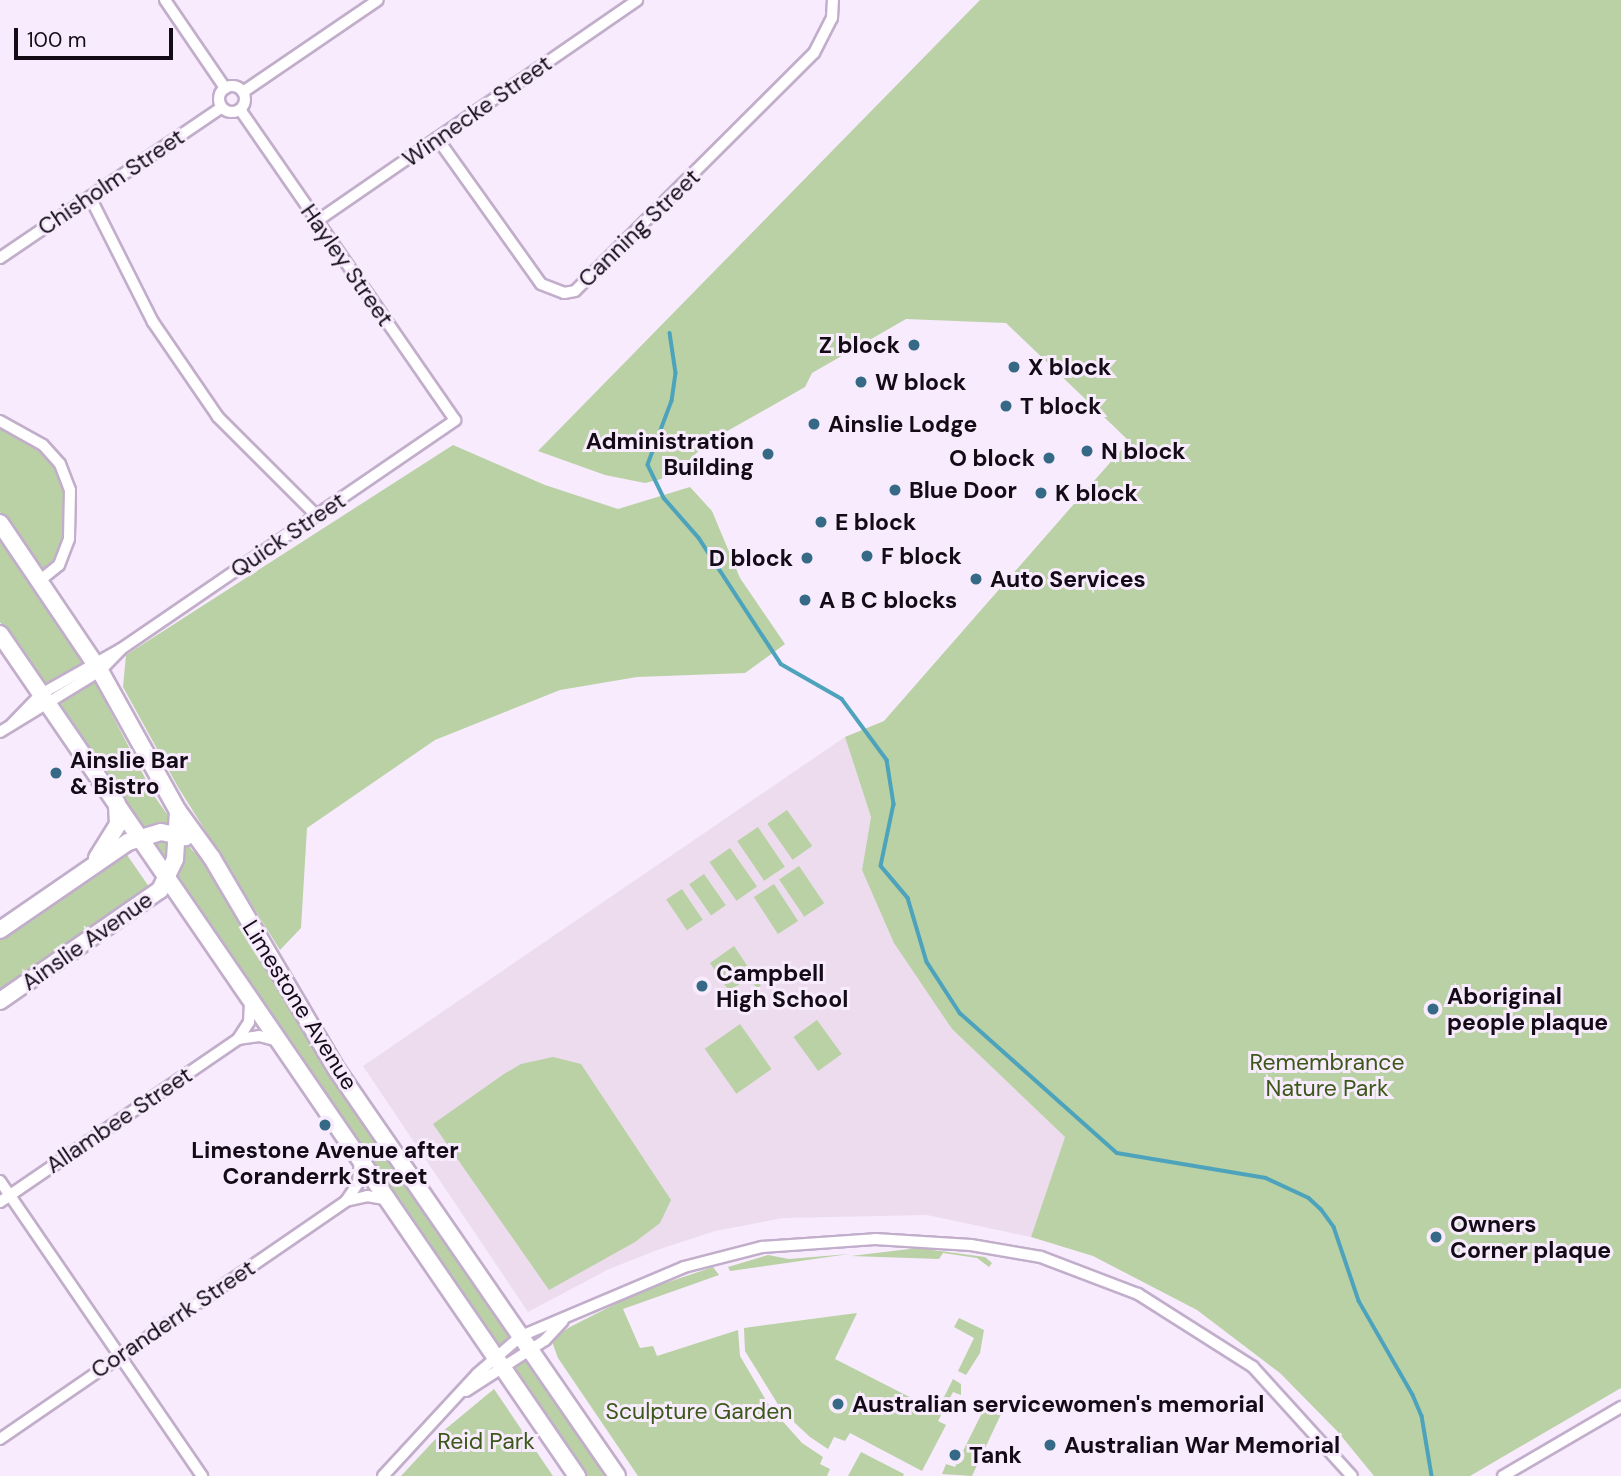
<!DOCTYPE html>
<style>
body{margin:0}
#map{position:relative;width:1621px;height:1476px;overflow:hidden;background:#f7ebfd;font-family:"DM Sans",sans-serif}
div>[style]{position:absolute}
.education>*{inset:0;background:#ecdcee}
.green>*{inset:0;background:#b9d1a4;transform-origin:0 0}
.stream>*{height:3.5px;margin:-1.75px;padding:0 1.75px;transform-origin:1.75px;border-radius:1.75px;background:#4ea3bc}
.roads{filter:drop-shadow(2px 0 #c2aecb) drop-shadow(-2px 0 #c2aecb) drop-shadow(0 2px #c2aecb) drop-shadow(0 -2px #c2aecb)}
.street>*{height:10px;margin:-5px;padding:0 5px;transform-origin:5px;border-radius:5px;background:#fff}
.street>.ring{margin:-5px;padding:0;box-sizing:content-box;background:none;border:10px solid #fff;border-radius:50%}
.secondary>*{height:16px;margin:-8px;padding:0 8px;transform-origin:8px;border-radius:8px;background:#fff}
.dots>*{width:19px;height:19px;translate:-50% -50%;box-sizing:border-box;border:4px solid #f7ebfd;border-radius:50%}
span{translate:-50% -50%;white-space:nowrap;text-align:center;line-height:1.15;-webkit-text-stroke:6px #f7ebfd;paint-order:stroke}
.street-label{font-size:23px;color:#130c16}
.poi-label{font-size:23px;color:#130c16;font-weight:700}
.right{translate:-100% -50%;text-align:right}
.left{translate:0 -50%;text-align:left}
.park-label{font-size:23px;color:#3b5819}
.scale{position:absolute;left:14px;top:28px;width:159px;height:32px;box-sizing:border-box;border:4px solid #130c16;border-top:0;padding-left:9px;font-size:21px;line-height:24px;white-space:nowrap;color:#130c16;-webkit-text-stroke:5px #f7ebfd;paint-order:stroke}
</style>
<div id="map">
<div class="education">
<div style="clip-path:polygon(845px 737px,871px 817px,862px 870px,952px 1029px,1065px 1137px,1031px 1237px,927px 1215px,783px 1218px,715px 1231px,660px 1249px,609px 1269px,528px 1312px,363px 1066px)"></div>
</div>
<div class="green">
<div style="clip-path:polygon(980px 0,1621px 0,1621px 1388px,1470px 1476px,1374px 1476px,1338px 1432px,1280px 1373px,1197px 1310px,1093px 1256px,1031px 1237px,1065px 1137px,952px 1029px,894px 943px,862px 870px,871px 817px,845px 737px,884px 721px,1129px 441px,1006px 323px,906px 319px,812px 373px,805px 387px,708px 442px,683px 466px,661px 479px,645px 483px,605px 475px,538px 451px)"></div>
<div style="clip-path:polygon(0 427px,22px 433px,58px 465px,66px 492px,68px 517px,55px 563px,43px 575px,0 512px)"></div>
<div style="clip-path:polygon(453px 445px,545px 485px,618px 509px,690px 487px,712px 511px,740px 578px,785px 644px,745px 673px,637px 677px,560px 690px,435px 740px,307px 828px,301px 928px,280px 950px,178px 787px,123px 687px,126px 655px)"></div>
<div style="clip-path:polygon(0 533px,72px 638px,155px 797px,192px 850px,212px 869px,611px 1476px,584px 1476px,0 622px)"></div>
<div style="left:787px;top:810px;width:44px;height:24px;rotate:55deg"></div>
<div style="left:758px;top:827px;width:48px;height:25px;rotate:56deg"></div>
<div style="left:730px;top:848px;width:47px;height:25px;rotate:55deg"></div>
<div style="clip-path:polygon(125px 852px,154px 894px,0 999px,0 937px)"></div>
<div style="left:799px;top:866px;width:45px;height:24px;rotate:56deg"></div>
<div style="left:704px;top:874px;width:38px;height:18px;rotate:55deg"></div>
<div style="left:774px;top:884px;width:44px;height:24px;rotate:57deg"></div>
<div style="left:682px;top:889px;width:37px;height:19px;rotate:56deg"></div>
<div style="clip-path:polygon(734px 946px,761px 986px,757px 988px,749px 978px,729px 991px,710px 963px)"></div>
<div style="left:817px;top:1020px;width:42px;height:29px;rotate:54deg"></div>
<div style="left:740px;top:1024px;width:55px;height:43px;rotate:55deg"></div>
<div style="clip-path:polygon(553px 1057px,581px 1064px,671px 1200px,660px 1223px,635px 1242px,549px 1290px,433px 1124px,504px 1074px,521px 1064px)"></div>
<div style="clip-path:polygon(918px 1248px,985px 1257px,992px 1263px,989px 1267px,977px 1258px,943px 1253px,939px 1259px,851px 1256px)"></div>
<div style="clip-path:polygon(849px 1254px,730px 1271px,728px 1267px,768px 1255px,789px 1259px)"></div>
<div style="clip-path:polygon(713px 1267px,719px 1275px,623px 1309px,640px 1348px,653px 1346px,657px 1356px,738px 1330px,740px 1356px,770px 1407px,802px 1443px,823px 1457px,820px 1464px,830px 1469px,827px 1476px,638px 1476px,558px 1358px,551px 1339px,570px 1327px,639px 1292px)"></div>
<div style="clip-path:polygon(857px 1313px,835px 1359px,937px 1411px,953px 1379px,961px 1384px,961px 1395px,953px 1392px,938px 1421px,946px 1425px,922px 1471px,850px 1433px,845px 1441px,834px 1437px,828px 1449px,810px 1437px,782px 1411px,745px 1351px,744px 1328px)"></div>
<div style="clip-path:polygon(959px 1318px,984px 1330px,980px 1353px,966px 1375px,958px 1371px,974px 1338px,954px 1327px)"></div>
<div style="clip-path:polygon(494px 1389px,553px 1476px,401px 1476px,442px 1432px)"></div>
<div style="clip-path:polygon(986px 1405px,1002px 1412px,972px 1476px,942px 1474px,946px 1464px,955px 1467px)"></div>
<div style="clip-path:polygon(861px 1452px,904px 1474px,903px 1476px,848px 1476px)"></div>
</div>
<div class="stream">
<div style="left:670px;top:333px;width:40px;rotate:81.5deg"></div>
<div style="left:676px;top:373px;width:28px;rotate:98deg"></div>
<div style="left:672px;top:401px;width:68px;rotate:110.6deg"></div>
<div style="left:648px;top:465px;width:37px;rotate:64deg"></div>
<div style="left:664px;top:498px;width:53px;rotate:48.8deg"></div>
<div style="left:699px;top:538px;width:150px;rotate:56.9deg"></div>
<div style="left:781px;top:664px;width:70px;rotate:29.8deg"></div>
<div style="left:842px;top:699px;width:76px;rotate:53.6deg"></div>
<div style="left:887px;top:760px;width:45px;rotate:81deg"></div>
<div style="left:894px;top:804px;width:63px;rotate:101.8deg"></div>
<div style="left:881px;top:866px;width:42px;rotate:49.8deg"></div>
<div style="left:908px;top:898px;width:67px;rotate:73.5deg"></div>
<div style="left:927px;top:962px;width:61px;rotate:57.1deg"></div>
<div style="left:960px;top:1013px;width:210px;rotate:41.7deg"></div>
<div style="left:1117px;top:1153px;width:151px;rotate:9.5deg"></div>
<div style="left:1266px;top:1178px;width:47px;rotate:24.9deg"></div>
<div style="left:1309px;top:1198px;width:16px;rotate:43deg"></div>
<div style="left:1321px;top:1209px;width:22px;rotate:54deg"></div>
<div style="left:1334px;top:1227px;width:78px;rotate:71.3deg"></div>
<div style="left:1359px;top:1301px;width:108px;rotate:60.1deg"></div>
<div style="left:1413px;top:1395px;width:23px;rotate:67deg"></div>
<div style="left:1422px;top:1416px;width:61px;rotate:80.5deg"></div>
</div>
<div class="roads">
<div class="street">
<div style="left:165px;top:0;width:107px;rotate:55.7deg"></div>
<div class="ring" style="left:219px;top:86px;width:16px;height:16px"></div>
<div style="left:243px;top:92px;width:163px;rotate:-34.3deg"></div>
<div style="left:437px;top:138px;width:179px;rotate:54.5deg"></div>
<div style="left:541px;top:284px;width:25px;rotate:21deg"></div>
<div style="left:564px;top:293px;width:11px;rotate:-10deg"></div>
<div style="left:575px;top:291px;width:337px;rotate:-44.9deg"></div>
<div style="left:814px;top:53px;width:39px;rotate:-63deg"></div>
<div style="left:832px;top:18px;width:18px;rotate:-87deg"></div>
<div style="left:90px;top:197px;width:140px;rotate:63.3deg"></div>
<div style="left:153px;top:322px;width:115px;rotate:55.6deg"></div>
<div style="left:218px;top:417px;width:139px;rotate:45deg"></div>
<div style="left:317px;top:221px;width:389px;rotate:-34.6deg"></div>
<div style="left:0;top:258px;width:268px;rotate:-34.2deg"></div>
<div style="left:0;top:421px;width:49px;rotate:29.2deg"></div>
<div style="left:43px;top:445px;width:25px;rotate:48deg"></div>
<div style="left:60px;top:464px;width:28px;rotate:69deg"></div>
<div style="left:70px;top:490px;width:49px;rotate:91.2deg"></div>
<div style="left:69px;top:539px;width:28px;rotate:111deg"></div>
<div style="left:59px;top:565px;width:26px;rotate:141deg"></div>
<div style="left:12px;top:724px;width:42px;rotate:-46deg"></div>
<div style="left:41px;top:694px;width:92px;rotate:-29.4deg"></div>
<div style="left:121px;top:649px;width:405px;rotate:-34.4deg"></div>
<div style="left:455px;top:420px;width:377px;rotate:-124.7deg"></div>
<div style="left:0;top:732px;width:117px;rotate:-31.4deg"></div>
<div style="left:100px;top:671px;width:30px;rotate:-46deg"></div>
<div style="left:238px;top:1039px;width:21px;rotate:-8deg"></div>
<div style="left:259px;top:1036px;width:21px;rotate:14deg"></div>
<div style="left:0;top:1181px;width:358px;rotate:55.6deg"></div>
<div style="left:346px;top:1201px;width:22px;rotate:-56deg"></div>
<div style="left:358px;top:1183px;width:21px;rotate:-85deg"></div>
<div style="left:0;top:1202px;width:288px;rotate:-34.4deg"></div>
<div style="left:238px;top:1039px;width:20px;rotate:-57deg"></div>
<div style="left:249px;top:1022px;width:21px;rotate:-87deg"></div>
<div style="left:466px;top:1391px;width:94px;rotate:-32.8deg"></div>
<div style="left:545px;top:1340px;width:26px;rotate:-47deg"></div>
<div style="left:0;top:1439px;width:420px;rotate:-34.5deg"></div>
<div style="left:346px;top:1201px;width:22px;rotate:-13deg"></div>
<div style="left:367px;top:1196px;width:22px;rotate:10deg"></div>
<div style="left:383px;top:1476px;width:139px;rotate:-47.3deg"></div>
<div style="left:477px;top:1374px;width:58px;rotate:-40.8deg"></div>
<div style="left:521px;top:1336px;width:177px;rotate:-22.9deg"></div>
<div style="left:684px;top:1267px;width:81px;rotate:-14.4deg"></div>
<div style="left:762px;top:1247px;width:113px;rotate:-4deg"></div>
<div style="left:875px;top:1239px;width:96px;rotate:3.6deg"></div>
<div style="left:971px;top:1245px;width:71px;rotate:9.7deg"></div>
<div style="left:1041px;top:1257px;width:104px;rotate:20.9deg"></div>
<div style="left:1138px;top:1294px;width:136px;rotate:32.4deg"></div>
<div style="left:1253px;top:1367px;width:147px;rotate:47.8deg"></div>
<div style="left:1503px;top:1476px;width:137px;rotate:-30.3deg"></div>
</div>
<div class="secondary">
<div style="left:0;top:523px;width:179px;rotate:56deg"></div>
<div style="left:100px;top:671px;width:160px;rotate:60.9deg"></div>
<div style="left:178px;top:811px;width:58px;rotate:54.1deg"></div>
<div style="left:212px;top:858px;width:246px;rotate:59.5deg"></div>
<div style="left:337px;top:1070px;width:493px;rotate:55.4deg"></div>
<div style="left:0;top:634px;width:1021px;rotate:55.58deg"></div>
<div style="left:97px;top:858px;width:40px;rotate:-58deg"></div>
<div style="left:118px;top:824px;width:21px;rotate:-93deg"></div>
<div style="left:0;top:930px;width:155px;rotate:-34.5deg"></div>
<div style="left:128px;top:842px;width:34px;rotate:-17deg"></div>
<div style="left:161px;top:832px;width:25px;rotate:12deg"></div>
<div style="left:0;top:1001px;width:195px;rotate:-34.8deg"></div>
<div style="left:160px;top:890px;width:34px;rotate:-64deg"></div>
<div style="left:175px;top:859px;width:48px;rotate:-86.4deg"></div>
</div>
</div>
<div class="dots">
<div style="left:914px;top:345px;background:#356986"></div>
<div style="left:1014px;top:367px;background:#356986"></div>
<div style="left:861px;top:382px;background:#356986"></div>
<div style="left:1006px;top:406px;background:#356986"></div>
<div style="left:814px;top:424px;background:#356986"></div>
<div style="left:1087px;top:451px;background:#356986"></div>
<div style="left:768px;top:454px;background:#356986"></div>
<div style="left:1049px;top:458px;background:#356986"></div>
<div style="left:895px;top:490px;background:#356986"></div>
<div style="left:1041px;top:493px;background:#356986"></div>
<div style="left:821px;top:522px;background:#356986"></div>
<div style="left:867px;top:556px;background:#356986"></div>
<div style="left:807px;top:558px;background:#356986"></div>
<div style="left:976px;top:579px;background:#356986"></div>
<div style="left:805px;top:600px;background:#356986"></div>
<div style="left:56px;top:773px;background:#356986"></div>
<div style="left:702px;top:986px;background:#356986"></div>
<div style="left:1433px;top:1009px;background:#356986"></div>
<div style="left:325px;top:1125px;background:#356986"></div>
<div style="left:1436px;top:1237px;background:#356986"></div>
<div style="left:838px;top:1404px;background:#356986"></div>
<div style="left:1050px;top:1445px;background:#356986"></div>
<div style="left:955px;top:1455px;background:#356986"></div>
</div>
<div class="street-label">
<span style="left:477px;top:111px;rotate:-35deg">Winnecke Street</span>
<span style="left:111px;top:182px;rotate:-34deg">Chisholm Street</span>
<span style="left:639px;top:228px;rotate:-44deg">Canning Street</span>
<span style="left:347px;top:265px;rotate:55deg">Hayley Street</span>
<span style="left:288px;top:535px;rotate:-34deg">Quick Street</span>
<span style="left:87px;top:941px;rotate:-35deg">Ainslie Avenue</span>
<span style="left:300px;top:1005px;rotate:58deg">Limestone Avenue</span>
<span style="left:119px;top:1120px;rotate:-34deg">Allambee Street</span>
<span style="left:173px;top:1319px;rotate:-34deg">Coranderrk Street</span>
</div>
<div class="poi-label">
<span class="right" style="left:900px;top:345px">Z block</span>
<span class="left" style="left:1028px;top:367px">X block</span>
<span class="left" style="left:875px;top:382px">W block</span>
<span class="left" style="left:1020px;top:406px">T block</span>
<span class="left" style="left:828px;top:424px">Ainslie Lodge</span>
<span class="right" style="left:754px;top:454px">Administration<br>Building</span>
<span class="left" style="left:1101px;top:451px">N block</span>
<span class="right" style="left:1035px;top:458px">O block</span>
<span class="left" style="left:909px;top:490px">Blue Door</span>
<span class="left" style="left:1055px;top:493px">K block</span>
<span class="left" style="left:835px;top:522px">E block</span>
<span class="left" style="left:881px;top:556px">F block</span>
<span class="right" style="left:793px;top:558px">D block</span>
<span class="left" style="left:990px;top:579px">Auto Services</span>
<span class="left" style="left:819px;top:600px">A B C blocks</span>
<span class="left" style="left:70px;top:773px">Ainslie Bar<br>&amp; Bistro</span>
<span class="left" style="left:716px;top:986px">Campbell<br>High School</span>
<span class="left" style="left:1447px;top:1009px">Aboriginal<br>people plaque</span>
<span style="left:325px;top:1163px">Limestone Avenue after<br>Coranderrk Street</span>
<span class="left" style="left:1450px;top:1237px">Owners<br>Corner plaque</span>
<span class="left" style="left:852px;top:1404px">Australian servicewomen's memorial</span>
<span class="left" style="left:1064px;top:1445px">Australian War Memorial</span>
<span class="left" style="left:969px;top:1455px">Tank</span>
</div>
<div class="park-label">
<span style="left:1327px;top:1075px">Remembrance<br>Nature Park</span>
<span style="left:699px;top:1411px">Sculpture Garden</span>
<span style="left:486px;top:1441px">Reid Park</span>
</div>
<div class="scale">100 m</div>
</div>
